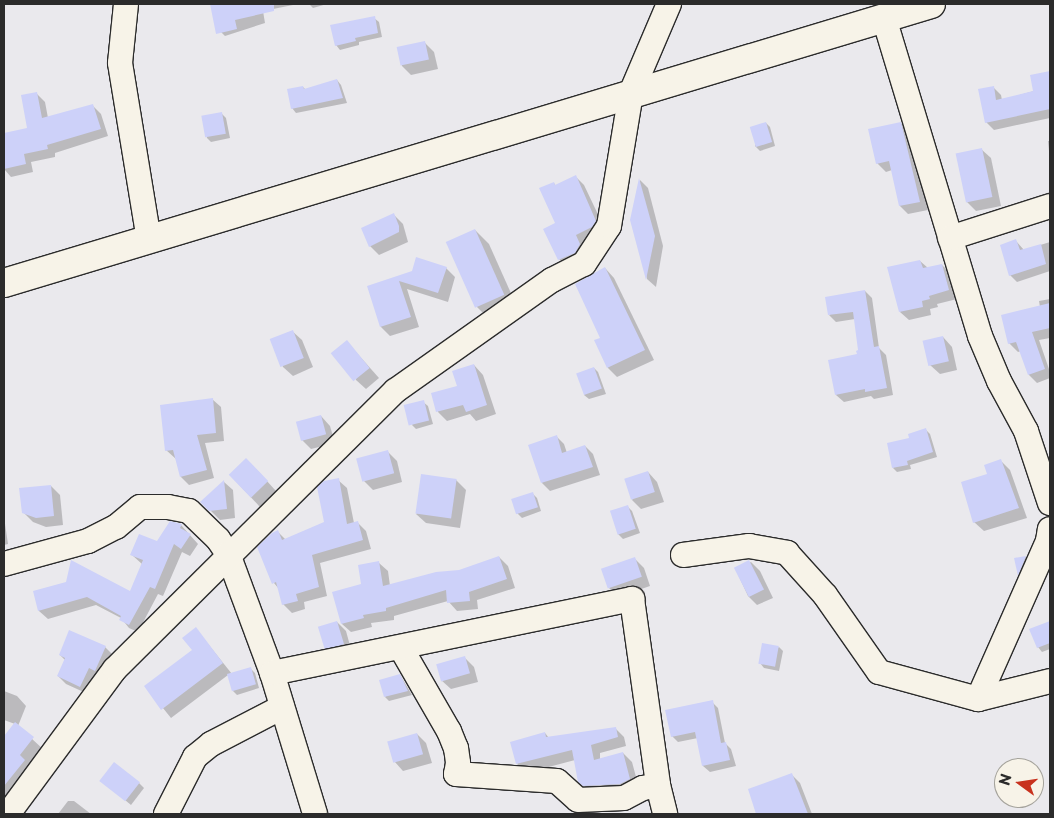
<!DOCTYPE html>
<style>
body{margin:0}
#map{position:relative;width:1054px;height:818px;overflow:hidden;background:#eae9ed;font-family:"Playpen Sans",sans-serif}
div>[style]{position:absolute}
.shadow>*{inset:0;background:#0003}
.building>*{inset:0;background:#cdd1f9;transform-origin:0 0}
.roads{filter:drop-shadow(1px 0 #2b2b2b) drop-shadow(-1px 0 #2b2b2b) drop-shadow(0 1px #2b2b2b) drop-shadow(0 -1px #2b2b2b)}
.street>*{height:24px;margin:-12px;padding:0 12px;transform-origin:12px;border-radius:12px;background:#f7f3e8}
.secondary>*{height:28px;margin:-14px;padding:0 14px;transform-origin:14px;border-radius:14px;background:#f7f3e8}
span{translate:-50% -50%;white-space:nowrap;text-align:center;line-height:1.15;-webkit-text-stroke:4px #f7f3e8;paint-order:stroke}
.frame{position:absolute;inset:0;border:5px solid #2b2b2b;pointer-events:none}
.north{position:absolute;left:994px;top:758px;width:50px;height:50px;box-sizing:border-box;background:#f7f3e8;border:1px solid #a5a39c;border-radius:50%;rotate:284deg;font-size:14px;font-weight:700;line-height:20px;text-align:center;color:#2b2b2b}
.north::after{content:'';display:block;margin:auto;width:18px;height:22px;background:#c8321e;clip-path:polygon(50% 0,100% 100%,50% 72%,0 100%)}
</style>
<div id="map">
<div class="shadow">
<div style="clip-path:polygon(211px 4px,298px 4px,263px 11px,265px 23px,225px 36px,216px 27px)"></div>
<div style="clip-path:polygon(309px 4px,327px 4px,313px 8px)"></div>
<div style="clip-path:polygon(374px 18px,379px 22px,382px 37px,359px 42px,359px 45px,340px 50px,336px 45px)"></div>
<div style="clip-path:polygon(425px 43px,434px 52px,438px 69px,411px 75px,402px 66px,398px 49px)"></div>
<div style="clip-path:polygon(1050px 72px,1050px 118px,994px 130px,986px 122px,993px 87px,1001px 95px,1002px 100px,1034px 91px,1031px 76px)"></div>
<div style="clip-path:polygon(337px 80px,341px 85px,347px 103px,296px 113px,292px 108px,303px 87px,306px 90px)"></div>
<div style="clip-path:polygon(37px 94px,45px 102px,48px 118px,93px 106px,101px 114px,108px 136px,55px 153px,55px 157px,31px 162px,33px 172px,11px 177px,4px 169px,4px 134px,28px 129px)"></div>
<div style="clip-path:polygon(221px 113px,226px 118px,230px 138px,211px 142px,207px 138px,202px 117px)"></div>
<div style="clip-path:polygon(766px 123px,770px 127px,775px 146px,760px 151px,755px 146px)"></div>
<div style="clip-path:polygon(901px 123px,909px 132px,928px 210px,908px 214px,900px 206px,892px 170px,886px 172px,877px 163px)"></div>
<div style="clip-path:polygon(1048px 141px,1050px 141px,1050px 161px)"></div>
<div style="clip-path:polygon(981px 149px,991px 158px,1001px 206px,976px 211px,967px 202px)"></div>
<div style="clip-path:polygon(576px 177px,584px 185px,604px 227px,600px 235px,583px 243px,588px 253px,567px 267px,559px 259px,554px 183px,556px 186px)"></div>
<div style="clip-path:polygon(640px 180px,648px 188px,663px 246px,656px 287px,647px 279px,632px 220px)"></div>
<div style="clip-path:polygon(393px 214px,403px 224px,408px 242px,379px 255px,370px 246px)"></div>
<div style="clip-path:polygon(475px 230px,489px 244px,518px 309px,491px 321px,477px 307px)"></div>
<div style="clip-path:polygon(1016px 241px,1024px 250px,1050px 242px,1050px 271px,1017px 282px,1010px 275px)"></div>
<div style="clip-path:polygon(920px 261px,928px 268px,942px 265px,950px 273px,957px 299px,937px 304px,938px 307px,930px 309px,931px 315px,909px 320px,900px 312px)"></div>
<div style="clip-path:polygon(446px 268px,455px 277px,448px 302px,407px 289px,419px 327px,390px 336px,381px 327px,368px 287px)"></div>
<div style="clip-path:polygon(605px 268px,614px 278px,654px 360px,617px 377px,608px 368px)"></div>
<div style="clip-path:polygon(865px 291px,872px 298px,879px 348px,886px 355px,893px 395px,874px 399px,871px 396px,844px 402px,836px 395px,860px 351px,855px 319px,836px 322px,829px 315px)"></div>
<div style="clip-path:polygon(1050px 299px,1050px 338px,1039px 340px,1050px 372px,1050px 378px,1037px 383px,1029px 375px,1021px 351px,1018px 352px,1009px 343px,1040px 307px,1039px 301px)"></div>
<div style="clip-path:polygon(292px 331px,302px 340px,313px 367px,293px 376px,283px 367px,272px 340px)"></div>
<div style="clip-path:polygon(943px 337px,952px 347px,957px 370px,940px 374px,930px 365px)"></div>
<div style="clip-path:polygon(347px 342px,379px 378px,366px 389px,356px 380px)"></div>
<div style="clip-path:polygon(474px 365px,483px 375px,496px 414px,476px 421px,470px 414px,447px 421px,438px 412px,433px 394px,458px 387px)"></div>
<div style="clip-path:polygon(594px 368px,598px 372px,606px 394px,589px 399px,584px 395px)"></div>
<div style="clip-path:polygon(212px 399px,221px 407px,224px 441px,205px 443px,214px 478px,189px 485px,181px 477px,176px 459px,166px 450px)"></div>
<div style="clip-path:polygon(423px 402px,428px 406px,433px 424px,416px 429px,412px 425px)"></div>
<div style="clip-path:polygon(321px 416px,330px 426px,335px 443px,311px 449px,302px 440px)"></div>
<div style="clip-path:polygon(926px 430px,930px 434px,937px 457px,910px 465px,911px 469px,897px 472px,893px 468px,911px 439px)"></div>
<div style="clip-path:polygon(556px 436px,564px 444px,567px 453px,585px 446px,593px 454px,600px 475px,550px 491px,542px 483px)"></div>
<div style="clip-path:polygon(387px 451px,397px 461px,402px 482px,373px 490px,364px 481px)"></div>
<div style="clip-path:polygon(1000px 460px,1010px 470px,1027px 518px,984px 531px,974px 522px,989px 475px)"></div>
<div style="clip-path:polygon(256px 469px,276px 491px,260px 507px,230px 475px)"></div>
<div style="clip-path:polygon(648px 472px,657px 482px,664px 502px,641px 509px,632px 500px)"></div>
<div style="clip-path:polygon(338px 480px,347px 488px,354px 523px,357px 522px,366px 531px,371px 549px,320px 563px,327px 596px,304px 602px,305px 609px,292px 613px,283px 604px,279px 589px,274px 583px,278px 532px,286px 540px,325px 523px)"></div>
<div style="clip-path:polygon(456px 480px,466px 490px,460px 528px,426px 523px,416px 514px)"></div>
<div style="clip-path:polygon(224px 482px,233px 490px,235px 518px,220px 520px,202px 502px)"></div>
<div style="clip-path:polygon(51px 486px,60px 495px,63px 525px,46px 527px,33px 522px,23px 512px)"></div>
<div style="clip-path:polygon(532px 493px,537px 498px,541px 511px,522px 518px,517px 513px)"></div>
<div style="clip-path:polygon(628px 507px,632px 511px,640px 533px,623px 539px,618px 534px)"></div>
<div style="clip-path:polygon(4px 517px,8px 544px,4px 545px)"></div>
<div style="clip-path:polygon(181px 525px,198px 544px,190px 556px,182px 552px,163px 596px,158px 594px,138px 632px,129px 628px,121px 618px,96px 605px,48px 619px,39px 611px,34px 592px,131px 593px,142px 564px,132px 555px,158px 543px)"></div>
<div style="clip-path:polygon(499px 557px,508px 566px,515px 588px,477px 600px,478px 609px,457px 611px,448px 601px,394px 616px,394px 620px,371px 623px,372px 627px,351px 632px,342px 624px,334px 593px,363px 585px,379px 563px,388px 571px,390px 586px,459px 571px)"></div>
<div style="clip-path:polygon(1026px 557px,1035px 566px,1027px 584px,1019px 575px,1015px 559px)"></div>
<div style="clip-path:polygon(634px 558px,644px 568px,650px 586px,618px 597px,609px 588px)"></div>
<div style="clip-path:polygon(751px 562px,760px 571px,773px 598px,757px 605px,748px 596px,735px 568px)"></div>
<div style="clip-path:polygon(337px 622px,346px 631px,352px 653px,335px 657px,325px 648px)"></div>
<div style="clip-path:polygon(1049px 623px,1050px 649px,1042px 652px,1038px 647px)"></div>
<div style="clip-path:polygon(196px 629px,232px 674px,250px 668px,255px 673px,259px 688px,237px 695px,233px 691px,228px 675px,171px 718px,146px 687px,193px 650px)"></div>
<div style="clip-path:polygon(105px 647px,113px 655px,88px 694px,66px 684px,58px 676px,65px 660px,60px 655px)"></div>
<div style="clip-path:polygon(779px 647px,783px 651px,779px 671px,764px 668px,760px 663px)"></div>
<div style="clip-path:polygon(465px 658px,474px 667px,478px 682px,451px 689px,441px 680px)"></div>
<div style="clip-path:polygon(400px 675px,412px 695px,389px 701px,385px 697px)"></div>
<div style="clip-path:polygon(4px 691px,17px 696px,26px 706px,18px 726px,44px 750px,4px 814px,4px 738px,15px 724px,4px 720px)"></div>
<div style="clip-path:polygon(712px 702px,718px 708px,725px 743px,731px 749px,736px 766px,710px 772px,703px 766px,698px 738px,678px 742px,672px 736px)"></div>
<div style="clip-path:polygon(615px 728px,624px 737px,626px 746px,600px 753px,600px 759px,623px 753px,632px 762px,639px 788px,593px 794px,580px 781px,575px 760px,526px 773px,517px 764px,545px 733px,549px 738px)"></div>
<div style="clip-path:polygon(417px 734px,426px 743px,432px 763px,403px 771px,394px 761px)"></div>
<div style="clip-path:polygon(792px 775px,800px 783px,812px 814px,753px 814px,757px 813px)"></div>
<div style="clip-path:polygon(135px 779px,144px 788px,131px 805px,102px 781px)"></div>
<div style="clip-path:polygon(68px 801px,74px 801px,91px 814px,58px 814px)"></div>
</div>
<div class="building">
<div style="clip-path:polygon(210px 4px,274px 4px,274px 11px,235px 20px,237px 29px,216px 34px)"></div>
<div style="clip-path:polygon(375px 16px,378px 33px,355px 38px,356px 41px,335px 46px,330px 25px)"></div>
<div style="left:425px;top:41px;width:19px;height:29px;rotate:78deg"></div>
<div style="clip-path:polygon(1050px 71px,1050px 109px,985px 123px,978px 89px,994px 86px,996px 100px,1033px 91px,1030px 75px)"></div>
<div style="clip-path:polygon(337px 79px,343px 98px,291px 109px,287px 89px,303px 86px,304px 89px)"></div>
<div style="clip-path:polygon(37px 92px,42px 118px,93px 104px,101px 129px,47px 145px,48px 149px,24px 154px,26px 164px,4px 169px,4px 133px,27px 128px,21px 95px)"></div>
<div style="left:222px;top:112px;width:22px;height:21px;rotate:80deg"></div>
<div style="left:766px;top:122px;width:21px;height:17px;rotate:73deg"></div>
<div style="clip-path:polygon(901px 122px,920px 202px,899px 206px,889px 161px,876px 164px,868px 129px)"></div>
<div style="left:982px;top:148px;width:50px;height:27px;rotate:78deg"></div>
<div style="clip-path:polygon(576px 175px,596px 221px,592px 227px,576px 235px,580px 244px,575px 253px,558px 260px,543px 229px,555px 223px,539px 188px,554px 182px,555px 185px)"></div>
<div style="clip-path:polygon(639px 178px,655px 236px,646px 280px,630px 220px)"></div>
<div style="clip-path:polygon(394px 213px,399px 226px,399px 232px,369px 247px,361px 228px)"></div>
<div style="left:475px;top:229px;width:72px;height:32px;rotate:66deg"></div>
<div style="clip-path:polygon(1016px 239px,1020px 250px,1041px 244px,1046px 264px,1009px 276px,1000px 245px)"></div>
<div style="clip-path:polygon(416px 257px,447px 267px,438px 293px,399px 281px,411px 317px,380px 327px,367px 286px,412px 271px)"></div>
<div style="clip-path:polygon(920px 260px,923px 268px,942px 264px,949px 290px,929px 296px,930px 299px,922px 301px,923px 307px,899px 312px,887px 267px)"></div>
<div style="clip-path:polygon(605px 267px,645px 350px,607px 368px,594px 340px,600px 338px,575px 284px)"></div>
<div style="clip-path:polygon(865px 290px,874px 347px,879px 346px,887px 388px,865px 392px,865px 389px,835px 395px,828px 360px,857px 354px,856px 351px,858px 350px,853px 312px,828px 315px,825px 297px)"></div>
<div style="clip-path:polygon(1050px 303px,1050px 328px,1032px 332px,1045px 369px,1028px 375px,1016px 342px,1008px 344px,1001px 315px)"></div>
<div style="left:293px;top:330px;width:30px;height:25px;rotate:69deg"></div>
<div style="left:943px;top:336px;width:26px;height:21px;rotate:77deg"></div>
<div style="left:347px;top:340px;width:36px;height:21px;rotate:51deg"></div>
<div style="clip-path:polygon(474px 364px,487px 405px,466px 412px,463px 405px,436px 412px,431px 393px,457px 386px,452px 371px)"></div>
<div style="left:594px;top:367px;width:23px;height:19px;rotate:70deg"></div>
<div style="clip-path:polygon(213px 398px,216px 433px,197px 435px,207px 470px,180px 477px,173px 450px,165px 451px,160px 405px)"></div>
<div style="left:424px;top:400px;width:21px;height:21px;rotate:76deg"></div>
<div style="left:321px;top:415px;width:20px;height:26px;rotate:75deg"></div>
<div style="clip-path:polygon(926px 428px,933px 452px,907px 461px,908px 465px,892px 468px,887px 443px,909px 438px,908px 434px)"></div>
<div style="clip-path:polygon(557px 435px,562px 453px,585px 445px,593px 467px,541px 483px,528px 445px)"></div>
<div style="left:388px;top:450px;width:24px;height:33px;rotate:75deg"></div>
<div style="left:246px;top:458px;width:32px;height:24px;rotate:46deg"></div>
<div style="clip-path:polygon(1001px 459px,1019px 508px,973px 523px,961px 482px,987px 474px,984px 465px)"></div>
<div style="left:648px;top:471px;width:22px;height:25px;rotate:72deg"></div>
<div style="left:421px;top:474px;width:36px;height:40px;rotate:8deg"></div>
<div style="clip-path:polygon(339px 478px,347px 524px,358px 521px,363px 540px,312px 555px,319px 587px,296px 594px,298px 601px,282px 605px,276px 582px,272px 584px,257px 547px,272px 533px,278px 530px,282px 540px,324px 522px,317px 487px,324px 481px)"></div>
<div style="clip-path:polygon(224px 480px,227px 509px,209px 511px,200px 502px)"></div>
<div style="clip-path:polygon(51px 485px,54px 516px,36px 518px,22px 513px,19px 488px)"></div>
<div style="left:533px;top:492px;width:16px;height:23px;rotate:72deg"></div>
<div style="left:628px;top:505px;width:25px;height:19px;rotate:72deg"></div>
<div style="clip-path:polygon(170px 521px,182px 524px,180px 528px,191px 534px,181px 549px,174px 544px,155px 589px,150px 587px,129px 625px,119px 620px,121px 616px,87px 597px,38px 611px,33px 591px,66px 582px,71px 560px,130px 591px,143px 560px,130px 555px,139px 534px,157px 541px)"></div>
<div style="clip-path:polygon(499px 556px,507px 579px,469px 592px,470px 601px,447px 603px,446px 590px,386px 608px,386px 611px,363px 615px,364px 618px,341px 624px,332px 592px,361px 584px,358px 565px,379px 561px,383px 586px,436px 572px,459px 570px)"></div>
<div style="clip-path:polygon(1026px 556px,1018px 576px,1014px 558px)"></div>
<div style="left:635px;top:557px;width:21px;height:36px;rotate:71deg"></div>
<div style="left:749px;top:560px;width:33px;height:17px;rotate:63deg"></div>
<div style="left:337px;top:621px;width:24px;height:20px;rotate:73deg"></div>
<div style="clip-path:polygon(1050px 621px,1050px 643px,1037px 648px,1029px 629px)"></div>
<div style="clip-path:polygon(196px 627px,223px 663px,161px 710px,144px 686px,192px 650px,182px 638px)"></div>
<div style="clip-path:polygon(69px 630px,106px 646px,95px 671px,89px 668px,80px 687px,57px 676px,65px 658px,59px 655px)"></div>
<div style="left:762px;top:643px;width:17px;height:21px;rotate:10deg"></div>
<div style="left:465px;top:656px;width:18px;height:30px;rotate:74deg"></div>
<div style="left:251px;top:667px;width:18px;height:25px;rotate:74deg"></div>
<div style="clip-path:polygon(400px 674px,408px 691px,384px 697px,379px 680px)"></div>
<div style="clip-path:polygon(713px 700px,721px 743px,726px 742px,730px 760px,702px 766px,695px 732px,671px 737px,665px 710px)"></div>
<div style="clip-path:polygon(15px 722px,34px 737px,20px 755px,25px 760px,4px 786px,4px 736px)"></div>
<div style="clip-path:polygon(616px 727px,618px 737px,591px 745px,594px 760px,623px 752px,630px 779px,620px 784px,583px 786px,578px 782px,572px 750px,516px 764px,510px 742px,545px 732px,546px 737px)"></div>
<div style="left:417px;top:733px;width:22px;height:31px;rotate:74deg"></div>
<div style="left:114px;top:762px;width:33px;height:24px;rotate:38deg"></div>
<div style="clip-path:polygon(792px 773px,808px 814px,756px 814px,748px 789px)"></div>
</div>
<div class="roads">
<div class="street">
<div style="left:126px;top:4px;width:59px;rotate:95.8deg"></div>
<div style="left:120px;top:63px;width:179px;rotate:80.7deg"></div>
<div style="left:884px;top:18px;width:332px;rotate:73.2deg"></div>
<div style="left:980px;top:336px;width:49px;rotate:67.1deg"></div>
<div style="left:999px;top:381px;width:57px;rotate:61.6deg"></div>
<div style="left:1026px;top:431px;width:76px;rotate:71.6deg"></div>
<div style="left:950px;top:238px;width:105px;rotate:-17.7deg"></div>
<div style="left:683px;top:555px;width:67px;rotate:-7.8deg"></div>
<div style="left:749px;top:546px;width:39px;rotate:10deg"></div>
<div style="left:787px;top:553px;width:57px;rotate:47.9deg"></div>
<div style="left:825px;top:595px;width:94px;rotate:55deg"></div>
<div style="left:879px;top:672px;width:103px;rotate:15.3deg"></div>
<div style="left:978px;top:699px;width:74px;rotate:-14deg"></div>
<div style="left:4px;top:564px;width:87px;rotate:-15.3deg"></div>
<div style="left:88px;top:541px;width:31px;rotate:-27deg"></div>
<div style="left:116px;top:527px;width:31px;rotate:-40deg"></div>
<div style="left:140px;top:507px;width:28px"></div>
<div style="left:168px;top:507px;width:21px;rotate:11deg"></div>
<div style="left:189px;top:511px;width:40px;rotate:44deg"></div>
<div style="left:218px;top:539px;width:18px;rotate:56deg"></div>
<div style="left:228px;top:554px;width:127px;rotate:69.7deg"></div>
<div style="left:272px;top:673px;width:147px;rotate:73deg"></div>
<div style="left:401px;top:648px;width:96px;rotate:60deg"></div>
<div style="left:449px;top:731px;width:18px;rotate:68deg"></div>
<div style="left:456px;top:748px;width:15px;rotate:82deg"></div>
<div style="left:458px;top:763px;width:11px;rotate:100deg"></div>
<div style="left:456px;top:774px;width:101px;rotate:4deg"></div>
<div style="left:557px;top:781px;width:28px;rotate:42deg"></div>
<div style="left:578px;top:800px;width:46px;rotate:-2.5deg"></div>
<div style="left:624px;top:798px;width:21px;rotate:-28deg"></div>
<div style="left:643px;top:788px;width:15px;rotate:-11deg"></div>
<div style="left:272px;top:673px;width:368px;rotate:-11.6deg"></div>
<div style="left:632px;top:599px;width:188px;rotate:82deg"></div>
<div style="left:658px;top:785px;width:30px;rotate:76deg"></div>
<div style="left:978px;top:699px;width:173px;rotate:-66.1deg"></div>
<div style="left:1048px;top:541px;width:12px;rotate:-81deg"></div>
<div style="left:8px;top:814px;width:180px;rotate:-53.6deg"></div>
<div style="left:115px;top:669px;width:395px;rotate:-44.8deg"></div>
<div style="left:395px;top:391px;width:192px;rotate:-35.3deg"></div>
<div style="left:552px;top:280px;width:36px;rotate:-27deg"></div>
<div style="left:584px;top:264px;width:45px;rotate:-56.7deg"></div>
<div style="left:609px;top:226px;width:135px;rotate:-80.6deg"></div>
<div style="left:631px;top:93px;width:97px;rotate:-66.9deg"></div>
<div style="left:166px;top:814px;width:64px;rotate:-63deg"></div>
<div style="left:195px;top:757px;width:21px;rotate:-39deg"></div>
<div style="left:211px;top:744px;width:80px;rotate:-27.5deg"></div>
</div>
<div class="secondary">
<div style="left:4px;top:283px;width:968px;rotate:-16.75deg"></div>
</div>
</div>
<div class="frame"></div>
<div class="north">N</div>
</div>
